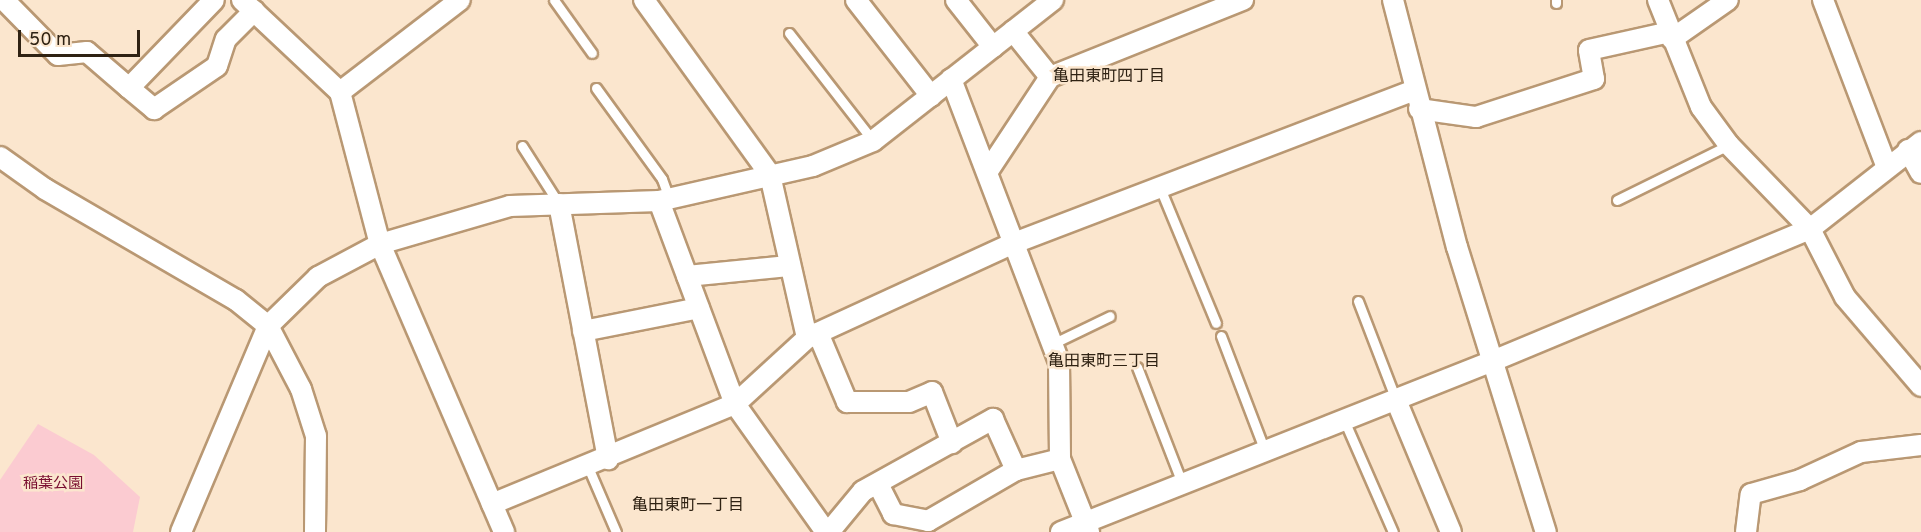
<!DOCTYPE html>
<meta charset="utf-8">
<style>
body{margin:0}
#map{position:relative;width:1921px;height:532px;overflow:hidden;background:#fbe6ce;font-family:Overpass,"Noto Sans JP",sans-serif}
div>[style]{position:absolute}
.green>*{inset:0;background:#fbcbd1}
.roads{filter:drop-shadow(2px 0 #b99873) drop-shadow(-2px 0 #b99873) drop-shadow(0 2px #b99873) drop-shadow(0 -2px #b99873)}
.lane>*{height:9px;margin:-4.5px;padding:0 4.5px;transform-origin:4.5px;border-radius:4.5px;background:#fff}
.street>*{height:20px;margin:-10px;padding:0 10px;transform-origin:10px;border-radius:10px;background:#fff}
span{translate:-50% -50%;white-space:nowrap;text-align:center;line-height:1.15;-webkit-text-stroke:5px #fbe6ce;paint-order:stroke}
.park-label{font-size:15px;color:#790d30}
.neighbourhood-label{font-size:16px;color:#2f2213}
.scale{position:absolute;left:18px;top:30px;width:122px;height:27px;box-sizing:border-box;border:3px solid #2f2213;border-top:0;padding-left:8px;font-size:18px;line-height:21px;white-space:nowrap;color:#2f2213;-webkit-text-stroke:4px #fbe6ce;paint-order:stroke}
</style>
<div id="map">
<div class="green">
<div style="clip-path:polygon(38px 424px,94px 455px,140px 497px,133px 532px,0 532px,0 480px)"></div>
</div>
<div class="roads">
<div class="lane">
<div style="left:554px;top:0;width:65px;rotate:54.4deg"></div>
<div style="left:1556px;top:0;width:3px;rotate:90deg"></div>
<div style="left:789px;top:33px;width:137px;rotate:52.1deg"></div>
<div style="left:596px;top:88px;width:112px;rotate:54deg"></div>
<div style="left:662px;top:179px;width:20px;rotate:70deg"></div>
<div style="left:522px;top:146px;width:69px;rotate:57.5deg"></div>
<div style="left:1160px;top:188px;width:146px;rotate:67.5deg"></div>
<div style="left:1617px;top:200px;width:125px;rotate:-26.2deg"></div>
<div style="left:1358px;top:301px;width:106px;rotate:69deg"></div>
<div style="left:1221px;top:336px;width:123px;rotate:69.1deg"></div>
<div style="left:1052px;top:344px;width:64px;rotate:-25.8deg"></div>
<div style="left:1137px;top:367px;width:124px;rotate:68.8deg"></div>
<div style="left:1344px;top:420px;width:122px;rotate:66.4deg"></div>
<div style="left:588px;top:467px;width:71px;rotate:66.7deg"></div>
</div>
<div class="street">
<div style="left:4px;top:0;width:77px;rotate:45.5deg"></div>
<div style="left:58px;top:55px;width:29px;rotate:-6deg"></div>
<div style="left:87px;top:52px;width:55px;rotate:40.6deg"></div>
<div style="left:129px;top:88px;width:122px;rotate:-46deg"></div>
<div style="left:242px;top:0;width:134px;rotate:43.2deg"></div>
<div style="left:340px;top:92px;width:157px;rotate:75.3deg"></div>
<div style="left:380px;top:244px;width:314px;rotate:66.7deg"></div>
<div style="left:644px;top:0;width:216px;rotate:54.2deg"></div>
<div style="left:770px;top:175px;width:167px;rotate:77.2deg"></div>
<div style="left:856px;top:0;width:122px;rotate:52deg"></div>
<div style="left:956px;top:0;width:60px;rotate:51.8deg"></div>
<div style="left:1393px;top:0;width:255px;rotate:75.5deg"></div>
<div style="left:1457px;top:247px;width:299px;rotate:72.7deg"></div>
<div style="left:1658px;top:0;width:115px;rotate:68.1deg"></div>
<div style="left:1701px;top:107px;width:47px;rotate:53.6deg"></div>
<div style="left:1729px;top:145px;width:117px;rotate:46deg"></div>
<div style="left:1810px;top:229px;width:76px;rotate:62.8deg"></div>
<div style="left:1845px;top:297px;width:117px;rotate:49.5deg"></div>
<div style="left:1823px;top:0;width:177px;rotate:69.1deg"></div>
<div style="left:1013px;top:31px;width:59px;rotate:51.2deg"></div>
<div style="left:1050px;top:77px;width:208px;rotate:-21.8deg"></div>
<div style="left:1672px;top:39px;width:68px;rotate:-34.9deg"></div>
<div style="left:951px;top:79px;width:303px;rotate:69.1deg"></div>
<div style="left:1059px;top:362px;width:97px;rotate:89.4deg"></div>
<div style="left:1060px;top:459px;width:79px;rotate:68.3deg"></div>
<div style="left:129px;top:88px;width:33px;rotate:40deg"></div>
<div style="left:154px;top:109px;width:76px;rotate:-34.3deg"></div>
<div style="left:217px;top:66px;width:28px;rotate:-72deg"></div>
<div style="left:226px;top:39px;width:40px;rotate:-45deg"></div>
<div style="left:340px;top:92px;width:151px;rotate:-37.5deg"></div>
<div style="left:1419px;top:109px;width:58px;rotate:8deg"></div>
<div style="left:1476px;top:117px;width:124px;rotate:-17.9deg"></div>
<div style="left:1594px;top:79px;width:29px;rotate:-100deg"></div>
<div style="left:1589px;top:50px;width:83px;rotate:-12.5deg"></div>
<div style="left:1908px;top:150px;width:26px;rotate:61deg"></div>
<div style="left:0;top:157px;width:55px;rotate:35.4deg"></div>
<div style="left:45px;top:189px;width:221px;rotate:30.2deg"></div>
<div style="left:236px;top:300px;width:41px;rotate:39.1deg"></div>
<div style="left:268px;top:326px;width:71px;rotate:62.4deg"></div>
<div style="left:301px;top:389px;width:49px;rotate:72.3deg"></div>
<div style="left:316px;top:436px;width:96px;rotate:90.6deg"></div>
<div style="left:988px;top:171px;width:113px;rotate:-56.6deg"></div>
<div style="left:659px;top:201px;width:217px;rotate:69.5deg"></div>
<div style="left:735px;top:404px;width:157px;rotate:54.6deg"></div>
<div style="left:559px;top:204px;width:260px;rotate:79.1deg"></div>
<div style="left:687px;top:276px;width:102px;rotate:-5.6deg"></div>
<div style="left:583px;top:331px;width:118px;rotate:-11.2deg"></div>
<div style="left:818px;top:333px;width:75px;rotate:67.2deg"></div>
<div style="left:847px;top:402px;width:62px"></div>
<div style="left:909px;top:402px;width:25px;rotate:-23deg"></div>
<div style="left:932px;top:392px;width:55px;rotate:68.6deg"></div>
<div style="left:1396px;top:400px;width:143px;rotate:67.4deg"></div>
<div style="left:878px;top:484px;width:34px;rotate:63deg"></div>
<div style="left:893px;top:514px;width:36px;rotate:11deg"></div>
<div style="left:928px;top:521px;width:102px;rotate:-30.1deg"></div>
<div style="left:1016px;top:470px;width:45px;rotate:-14deg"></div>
<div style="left:492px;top:504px;width:263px;rotate:-22.4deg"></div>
<div style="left:735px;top:404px;width:98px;rotate:-42.5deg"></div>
<div style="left:807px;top:338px;width:228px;rotate:-24.7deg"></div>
<div style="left:1014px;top:243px;width:427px;rotate:-20.9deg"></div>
<div style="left:181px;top:532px;width:224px;rotate:-67.1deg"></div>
<div style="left:268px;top:326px;width:70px;rotate:-44.4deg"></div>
<div style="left:318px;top:277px;width:70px;rotate:-28deg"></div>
<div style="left:380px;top:244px;width:135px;rotate:-16.3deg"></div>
<div style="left:510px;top:206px;width:149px;rotate:-1.9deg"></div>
<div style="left:659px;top:201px;width:158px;rotate:-12.8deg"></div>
<div style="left:813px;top:166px;width:65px;rotate:-22.6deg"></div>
<div style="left:873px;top:141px;width:229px;rotate:-38.1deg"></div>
<div style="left:829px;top:532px;width:53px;rotate:-50.3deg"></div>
<div style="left:863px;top:491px;width:149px;rotate:-29deg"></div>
<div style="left:993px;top:419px;width:56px;rotate:65.7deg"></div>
<div style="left:1061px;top:532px;width:465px;rotate:-21.6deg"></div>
<div style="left:1493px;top:361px;width:343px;rotate:-22.6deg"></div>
<div style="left:1810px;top:229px;width:141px;rotate:-38.1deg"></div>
<div style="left:1746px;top:532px;width:38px;rotate:-83deg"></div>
<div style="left:1751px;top:494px;width:51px;rotate:-15.9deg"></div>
<div style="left:1800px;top:480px;width:67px;rotate:-24.7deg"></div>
<div style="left:1861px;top:452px;width:60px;rotate:-6.7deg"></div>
</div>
</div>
<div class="park-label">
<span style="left:53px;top:485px">稲葉公園</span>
</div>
<div class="neighbourhood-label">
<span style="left:1109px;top:77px">亀田東町四丁目</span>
<span style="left:1104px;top:362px">亀田東町三丁目</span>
<span style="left:688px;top:506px">亀田東町一丁目</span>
</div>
<div class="scale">50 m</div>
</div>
